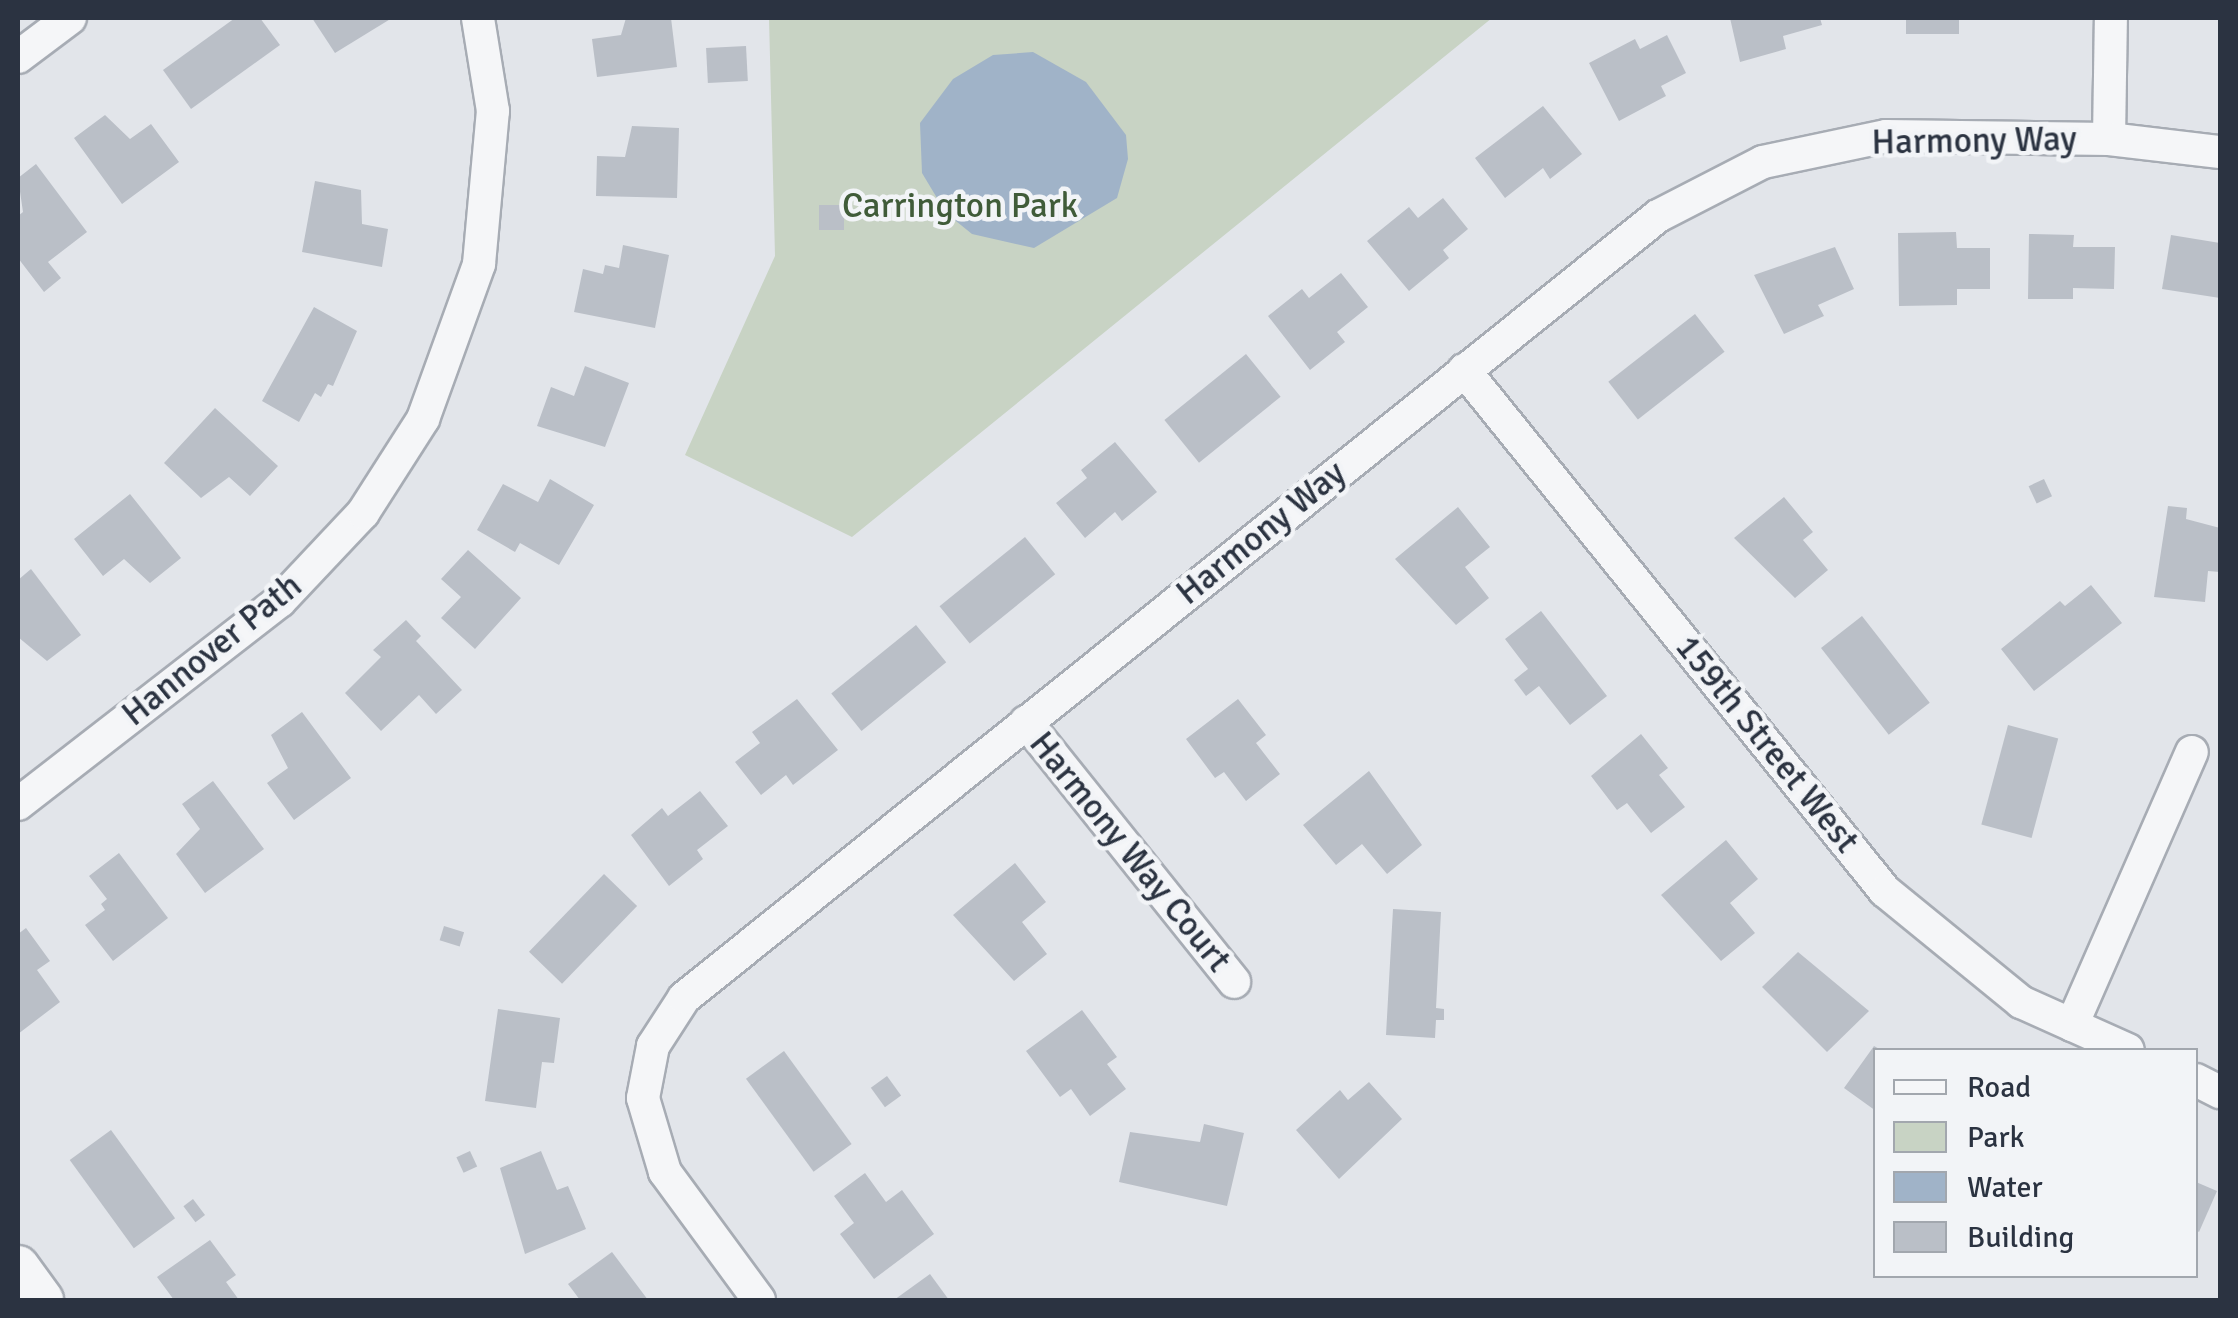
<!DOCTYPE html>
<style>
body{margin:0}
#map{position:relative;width:2238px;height:1318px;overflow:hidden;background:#e2e5ea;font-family:Signika,sans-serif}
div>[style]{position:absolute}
.green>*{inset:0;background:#c8d3c4}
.water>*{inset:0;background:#a0b3c8}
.building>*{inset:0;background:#babfc7;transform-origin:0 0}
.roads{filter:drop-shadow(2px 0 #a7acb4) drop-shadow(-2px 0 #a7acb4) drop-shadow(0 2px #a7acb4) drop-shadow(0 -2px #a7acb4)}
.minor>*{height:32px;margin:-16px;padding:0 16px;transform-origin:16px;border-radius:16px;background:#f5f6f8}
.tertiary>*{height:42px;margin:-21px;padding:0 21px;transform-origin:21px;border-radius:21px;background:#f5f6f8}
span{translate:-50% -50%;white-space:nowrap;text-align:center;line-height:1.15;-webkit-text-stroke:9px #f2f4f7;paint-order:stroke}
.street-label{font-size:35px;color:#2b3341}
.park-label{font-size:35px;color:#405c39}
.frame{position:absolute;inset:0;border:20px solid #2b3341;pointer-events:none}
.legend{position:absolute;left:1873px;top:1048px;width:325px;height:230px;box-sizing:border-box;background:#f2f4f7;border:2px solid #a2a7ae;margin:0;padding:12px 18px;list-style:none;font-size:30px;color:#2b3341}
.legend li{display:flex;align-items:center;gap:20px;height:50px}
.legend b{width:50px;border:2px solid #a2a7ae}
</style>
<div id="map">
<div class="green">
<div style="clip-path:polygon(769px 18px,1492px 18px,852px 537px,685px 455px,775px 256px)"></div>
</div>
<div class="water">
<div style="clip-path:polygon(1033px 52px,1086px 82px,1126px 135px,1128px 159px,1117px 198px,1034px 248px,972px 234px,946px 213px,922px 173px,920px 123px,953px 79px,993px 55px)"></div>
</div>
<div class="building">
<div style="clip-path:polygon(235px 18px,260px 18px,280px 45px,191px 109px,163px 70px)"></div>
<div style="clip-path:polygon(312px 18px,392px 18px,335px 53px)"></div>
<div style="clip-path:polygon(626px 18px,671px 18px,677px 67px,597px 77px,592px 39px,621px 35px)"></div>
<div style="clip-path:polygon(1730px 18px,1820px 18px,1822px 25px,1783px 36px,1786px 49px,1740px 62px)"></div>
<div style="left:1906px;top:18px;width:53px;height:16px"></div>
<div style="clip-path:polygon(1667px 35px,1686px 73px,1661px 86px,1666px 96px,1619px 121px,1589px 63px,1635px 39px,1640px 49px)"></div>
<div style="left:746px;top:46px;width:35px;height:40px;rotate:87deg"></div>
<div style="clip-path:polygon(1543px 106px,1582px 154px,1550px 179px,1543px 168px,1505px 198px,1475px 158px)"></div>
<div style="clip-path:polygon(105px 115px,130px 139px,151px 124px,179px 162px,122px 204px,74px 138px)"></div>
<div style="clip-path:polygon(632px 126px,679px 128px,677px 198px,596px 196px,597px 156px,625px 157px)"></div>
<div style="clip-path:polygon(36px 164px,87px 232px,48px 262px,61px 278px,44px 292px,18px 258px,18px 216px,23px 212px,18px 178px)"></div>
<div style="clip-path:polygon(315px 181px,361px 190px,362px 224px,388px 229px,382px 267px,302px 252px)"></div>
<div style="clip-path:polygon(1443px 198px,1468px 229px,1443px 250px,1449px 258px,1409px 291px,1367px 241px,1409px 207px,1418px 218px)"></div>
<div style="left:819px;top:205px;width:25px;height:25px"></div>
<div style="clip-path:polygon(1956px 232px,1957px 248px,1990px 248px,1990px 289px,1957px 289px,1957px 305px,1899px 306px,1898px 233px)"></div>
<div style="clip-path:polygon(2029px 234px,2074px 235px,2073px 247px,2115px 247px,2114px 289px,2073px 288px,2073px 299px,2028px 299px)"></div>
<div style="clip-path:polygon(2171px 235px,2220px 243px,2220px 298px,2162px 289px)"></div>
<div style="clip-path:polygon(623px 245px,669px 255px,655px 328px,574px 312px,583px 269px,603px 274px,605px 265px,619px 268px)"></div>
<div style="clip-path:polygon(1835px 247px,1854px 289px,1818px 305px,1824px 316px,1784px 334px,1754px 275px)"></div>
<div style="clip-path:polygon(1341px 273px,1368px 307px,1337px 332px,1345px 342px,1310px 370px,1268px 316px,1302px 289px,1309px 298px)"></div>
<div style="clip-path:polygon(314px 307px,357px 331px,333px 386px,328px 384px,321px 397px,315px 393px,299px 422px,262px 401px)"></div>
<div style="left:1695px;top:314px;width:48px;height:110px;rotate:52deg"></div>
<div style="left:1246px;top:354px;width:55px;height:105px;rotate:51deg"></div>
<div style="clip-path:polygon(585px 366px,629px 383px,605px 447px,537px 426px,551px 387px,574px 396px)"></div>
<div style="clip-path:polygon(215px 408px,278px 466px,250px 496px,229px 477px,201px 498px,164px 463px)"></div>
<div style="clip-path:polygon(1115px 442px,1157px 492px,1122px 521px,1115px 512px,1085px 538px,1056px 503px,1087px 478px,1081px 470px)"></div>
<div style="clip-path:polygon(550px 479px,594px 505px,559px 565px,520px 543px,515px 552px,477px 530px,503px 484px,538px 502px)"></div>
<div style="left:2044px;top:479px;width:19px;height:17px;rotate:65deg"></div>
<div style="clip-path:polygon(130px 494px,181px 558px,150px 583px,124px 559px,103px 576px,74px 539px)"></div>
<div style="clip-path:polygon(1784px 497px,1813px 532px,1803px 540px,1828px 570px,1795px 598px,1734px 538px)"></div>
<div style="clip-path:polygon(2168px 506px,2187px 508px,2186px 519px,2220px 528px,2220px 572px,2208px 571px,2205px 602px,2154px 597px)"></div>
<div style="clip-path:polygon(1458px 507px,1490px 547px,1465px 567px,1489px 598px,1456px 625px,1395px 559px)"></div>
<div style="left:1025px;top:537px;width:48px;height:110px;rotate:51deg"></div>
<div style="clip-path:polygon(468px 550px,521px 598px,475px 649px,441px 618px,461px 597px,441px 579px)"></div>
<div style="clip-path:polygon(31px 569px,81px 635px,47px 661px,18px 637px,18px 580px)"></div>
<div style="clip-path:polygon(2091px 585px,2122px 623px,2034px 691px,2001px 649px,2060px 601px,2065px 606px)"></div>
<div style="clip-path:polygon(1541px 611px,1607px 696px,1570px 725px,1539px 686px,1526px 696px,1514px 680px,1528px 669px,1505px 639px)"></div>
<div style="left:1862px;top:616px;width:110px;height:52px;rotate:52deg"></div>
<div style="clip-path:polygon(406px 620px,421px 636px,416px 641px,462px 690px,436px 714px,419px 695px,381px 731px,345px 693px,381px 657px,373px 650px)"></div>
<div style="left:916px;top:625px;width:48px;height:109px;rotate:51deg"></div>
<div style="clip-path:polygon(797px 699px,838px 750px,793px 785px,786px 775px,761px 795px,735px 762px,760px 743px,752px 732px)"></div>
<div style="clip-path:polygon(1238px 699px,1266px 735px,1256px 743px,1280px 774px,1246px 801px,1224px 772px,1215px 778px,1186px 739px)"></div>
<div style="clip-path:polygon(302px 712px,351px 778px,294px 820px,267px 783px,288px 768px,271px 735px)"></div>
<div style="left:2008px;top:725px;width:52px;height:103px;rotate:15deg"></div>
<div style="clip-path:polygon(1641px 734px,1668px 768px,1659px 775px,1685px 807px,1651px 833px,1627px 803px,1617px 810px,1591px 776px)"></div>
<div style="clip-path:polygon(1369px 771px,1422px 845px,1387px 874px,1362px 844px,1336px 865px,1303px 825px)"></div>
<div style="clip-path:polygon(213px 781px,264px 849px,205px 893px,176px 854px,200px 829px,182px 804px)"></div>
<div style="clip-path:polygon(700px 791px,728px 826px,697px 850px,703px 859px,669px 886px,631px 835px,662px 808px,668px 816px)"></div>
<div style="clip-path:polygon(1726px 840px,1758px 879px,1730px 903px,1755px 933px,1721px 961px,1661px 895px)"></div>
<div style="clip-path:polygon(119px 853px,168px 918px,113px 961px,85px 925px,105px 910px,101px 904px,107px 899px,89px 876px)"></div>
<div style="clip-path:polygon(1015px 863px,1046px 902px,1022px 922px,1047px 954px,1014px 981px,953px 915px)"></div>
<div style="left:604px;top:874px;width:46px;height:108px;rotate:44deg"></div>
<div style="clip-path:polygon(1393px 909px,1441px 912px,1436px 1008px,1444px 1009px,1444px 1020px,1436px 1020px,1435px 1038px,1386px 1035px)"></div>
<div style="left:444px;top:926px;width:21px;height:15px;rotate:17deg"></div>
<div style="clip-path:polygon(26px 928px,50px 961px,37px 970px,60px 1002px,18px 1034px,18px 934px)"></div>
<div style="clip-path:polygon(1798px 952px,1869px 1011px,1827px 1052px,1762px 987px)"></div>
<div style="clip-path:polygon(498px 1009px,560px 1018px,554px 1063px,542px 1062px,536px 1108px,485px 1101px)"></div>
<div style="clip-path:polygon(1082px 1010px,1117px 1057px,1107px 1064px,1126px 1089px,1090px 1116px,1071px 1089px,1060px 1097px,1026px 1051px)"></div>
<div style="clip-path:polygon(1874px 1046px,1881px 1050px,1876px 1050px,1876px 1111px,1844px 1088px)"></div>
<div style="left:784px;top:1051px;width:115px;height:47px;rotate:54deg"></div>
<div style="left:887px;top:1076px;width:24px;height:20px;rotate:54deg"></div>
<div style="clip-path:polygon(1369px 1082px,1402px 1119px,1339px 1179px,1296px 1130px,1340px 1090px,1348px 1100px)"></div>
<div style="clip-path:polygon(1204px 1124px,1244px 1133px,1227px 1206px,1119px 1182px,1130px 1132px,1200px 1142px)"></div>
<div style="left:111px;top:1130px;width:109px;height:51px;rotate:54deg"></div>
<div style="left:470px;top:1151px;width:17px;height:15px;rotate:65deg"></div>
<div style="clip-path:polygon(541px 1151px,557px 1190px,568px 1186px,586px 1229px,525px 1254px,500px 1168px)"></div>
<div style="clip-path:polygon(865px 1173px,886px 1202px,902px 1190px,934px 1234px,874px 1279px,840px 1234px,854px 1223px,834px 1196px)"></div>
<div style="clip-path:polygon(2196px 1182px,2217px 1191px,2199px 1232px,2196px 1230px)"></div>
<div style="left:193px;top:1199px;width:20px;height:12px;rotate:53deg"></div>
<div style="clip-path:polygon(210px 1240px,236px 1275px,226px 1282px,239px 1300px,174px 1300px,157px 1277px)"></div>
<div style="clip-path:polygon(612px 1252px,648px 1300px,580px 1300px,568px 1284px)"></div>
<div style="clip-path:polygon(930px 1274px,949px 1300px,894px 1300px)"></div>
</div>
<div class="roads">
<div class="minor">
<div style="left:18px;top:57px;width:65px;rotate:-36.9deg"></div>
<div style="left:2109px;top:139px;width:121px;rotate:-89.1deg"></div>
<div style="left:1464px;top:370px;width:670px;rotate:51.06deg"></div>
<div style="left:1885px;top:891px;width:176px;rotate:39.2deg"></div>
<div style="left:2021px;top:1002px;width:117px;rotate:24.2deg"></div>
<div style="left:1026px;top:722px;width:333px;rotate:51.3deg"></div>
<div style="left:18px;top:804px;width:331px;rotate:-37.8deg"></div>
<div style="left:280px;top:601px;width:121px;rotate:-46.7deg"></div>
<div style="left:363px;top:513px;width:112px;rotate:-57.4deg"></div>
<div style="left:423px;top:419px;width:165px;rotate:-70.1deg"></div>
<div style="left:479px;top:264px;width:154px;rotate:-84.8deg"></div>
<div style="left:493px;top:111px;width:94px;rotate:-99.2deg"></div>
<div style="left:2072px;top:1025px;width:298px;rotate:-66.3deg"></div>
<div style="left:2196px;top:1080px;width:27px;rotate:27deg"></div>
<div style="left:759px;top:1300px;width:159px;rotate:-126.3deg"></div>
<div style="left:665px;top:1172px;width:77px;rotate:-106.6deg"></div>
<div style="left:643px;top:1098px;width:53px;rotate:-79.1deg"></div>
<div style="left:653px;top:1046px;width:57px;rotate:-57.1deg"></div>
<div style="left:684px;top:998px;width:1249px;rotate:-38.76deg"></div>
<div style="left:1658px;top:216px;width:118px;rotate:-27.2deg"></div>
<div style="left:1763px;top:162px;width:126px;rotate:-11.9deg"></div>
<div style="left:1886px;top:136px;width:223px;rotate:0.8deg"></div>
<div style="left:2109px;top:139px;width:112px;rotate:6.7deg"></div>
</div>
<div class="tertiary">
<div style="left:18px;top:1267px;width:41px;rotate:54deg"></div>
</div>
</div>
<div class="street-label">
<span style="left:1974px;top:141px;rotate:-1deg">Harmony Way</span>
<span style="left:1261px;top:533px;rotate:-39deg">Harmony Way</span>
<span style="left:212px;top:650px;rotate:-39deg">Hannover Path</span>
<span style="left:1767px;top:744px;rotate:51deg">159th Street West</span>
<span style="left:1130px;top:852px;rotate:51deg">Harmony Way Court</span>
</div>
<div class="park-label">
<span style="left:960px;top:206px">Carrington Park</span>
</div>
<div class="frame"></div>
<ul class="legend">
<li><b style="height:12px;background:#f5f6f8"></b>Road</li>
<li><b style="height:28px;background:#c8d3c4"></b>Park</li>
<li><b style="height:28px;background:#a0b3c8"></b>Water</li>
<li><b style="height:28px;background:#babfc7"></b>Building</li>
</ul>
</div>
